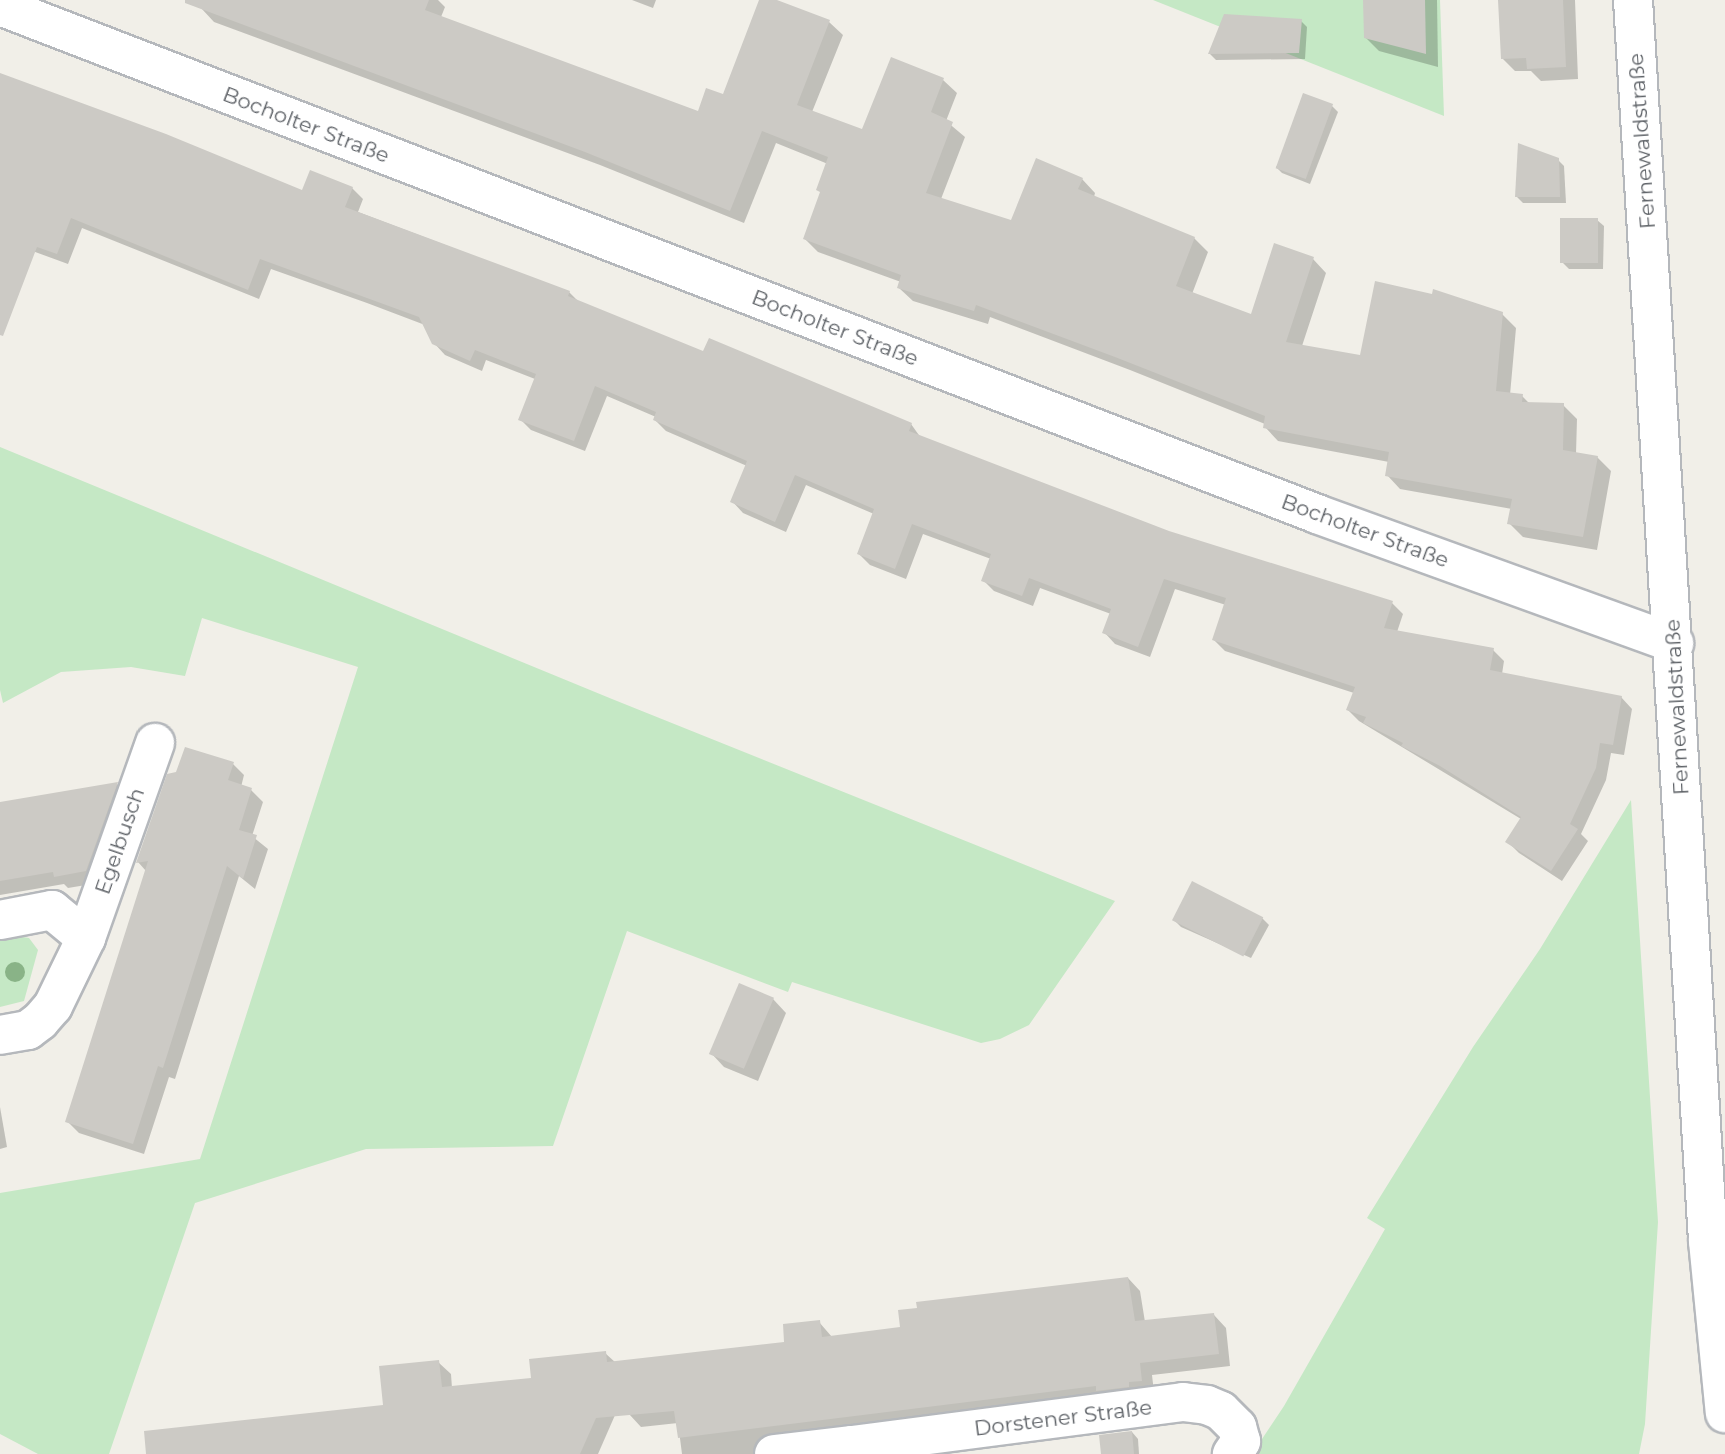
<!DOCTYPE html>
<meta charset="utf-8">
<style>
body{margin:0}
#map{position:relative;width:1725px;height:1454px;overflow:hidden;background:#f1efe8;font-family:Montserrat,sans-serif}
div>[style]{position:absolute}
.green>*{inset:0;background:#c5e8c5}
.shadow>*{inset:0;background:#0003}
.building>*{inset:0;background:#cccac5;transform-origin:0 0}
.roads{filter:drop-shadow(2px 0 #b5b8bc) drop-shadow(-2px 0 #b5b8bc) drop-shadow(0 2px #b5b8bc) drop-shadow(0 -2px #b5b8bc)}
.minor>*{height:38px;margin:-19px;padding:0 19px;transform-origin:19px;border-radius:19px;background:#fff}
.trees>*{width:20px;height:20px;margin:-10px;border-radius:50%;background:#89b387}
span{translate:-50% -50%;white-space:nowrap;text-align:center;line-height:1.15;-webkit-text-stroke:6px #fff;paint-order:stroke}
.street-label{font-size:21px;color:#5f6368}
</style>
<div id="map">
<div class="green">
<div style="clip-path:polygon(1153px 0,1440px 0,1444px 116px)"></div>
<div style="clip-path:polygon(0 447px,612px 699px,1115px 901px,1029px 1025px,1000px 1039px,981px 1043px,792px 982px,788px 992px,627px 931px,553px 1146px,366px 1149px,195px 1203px,109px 1454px,38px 1454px,0 1434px,0 1193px,200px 1159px,358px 667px,202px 618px,185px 676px,131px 667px,61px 672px,3px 703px,0 690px)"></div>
<div style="clip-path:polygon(1631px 800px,1658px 1222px,1645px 1424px,1639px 1454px,1252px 1454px,1284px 1406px,1385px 1229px,1367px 1218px,1473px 1047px,1540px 949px)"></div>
<div style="clip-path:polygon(23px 937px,29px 938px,38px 950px,24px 1001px,0 1007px,0 941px)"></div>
</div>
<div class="shadow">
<div style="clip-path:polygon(204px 0,438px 0,445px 7px,441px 17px,699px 113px,724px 96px,761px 0,772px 0,829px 22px,843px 35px,812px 112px,863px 132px,892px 59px,943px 80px,957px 93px,946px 121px,965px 137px,941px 199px,1012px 222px,1082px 179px,1095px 193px,1094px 197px,1194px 238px,1208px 252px,1192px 294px,1252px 317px,1313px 259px,1326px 273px,1302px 346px,1362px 357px,1502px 314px,1516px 328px,1510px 395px,1522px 396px,1530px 404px,1563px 405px,1577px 419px,1576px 454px,1597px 457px,1611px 471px,1597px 550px,1523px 537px,1509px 523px,1512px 509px,1400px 489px,1387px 475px,1389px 462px,1278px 441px,1265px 427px,1265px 424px,1130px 370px,990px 317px,988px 324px,913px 301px,899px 288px,901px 282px,818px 252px,805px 239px,822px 193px,828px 164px,776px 143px,744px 223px,600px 165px,214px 22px,201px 8px)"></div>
<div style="clip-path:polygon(632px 0,656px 0,653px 8px)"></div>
<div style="clip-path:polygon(1365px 0,1437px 0,1438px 67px,1379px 51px,1365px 37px)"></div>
<div style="clip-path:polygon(1500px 0,1575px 0,1578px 79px,1541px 81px,1531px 71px,1515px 71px,1502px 58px)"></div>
<div style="clip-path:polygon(1225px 16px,1301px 21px,1307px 27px,1305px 59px,1216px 60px,1210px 54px)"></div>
<div style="clip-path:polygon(0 76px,303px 192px,352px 188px,363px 199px,358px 212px,569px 292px,580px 303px,704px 353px,911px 424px,921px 438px,1169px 533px,1392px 603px,1403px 614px,1397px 632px,1493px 650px,1504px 661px,1502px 674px,1621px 697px,1632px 709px,1624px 755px,1611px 753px,1606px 780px,1581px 834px,1588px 841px,1562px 881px,1519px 853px,1508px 842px,1521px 819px,1359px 721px,1348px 710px,1354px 693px,1225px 651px,1214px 640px,1226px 605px,1175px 589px,1150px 657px,1115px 644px,1104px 632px,1111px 614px,1040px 588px,1033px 606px,994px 591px,983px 580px,991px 559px,923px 534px,906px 579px,870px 565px,859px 554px,874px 514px,806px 485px,786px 532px,743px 513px,732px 501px,747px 466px,666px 431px,655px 420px,656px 417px,607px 396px,585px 451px,531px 430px,520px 419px,535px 379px,486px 360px,482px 371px,445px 355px,434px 343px,425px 325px,367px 303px,271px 269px,259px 299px,82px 228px,68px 264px,27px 249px,0 181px)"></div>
<div style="clip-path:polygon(1332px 106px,1338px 112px,1310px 184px,1282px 173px,1276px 167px)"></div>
<div style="clip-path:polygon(1558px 160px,1564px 166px,1566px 203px,1523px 203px,1517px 197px)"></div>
<div style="clip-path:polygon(1597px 220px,1604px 226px,1603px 269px,1569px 269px,1562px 262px)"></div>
<div style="clip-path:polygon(233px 764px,244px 775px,241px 787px,251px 790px,263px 802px,252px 836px,268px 849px,255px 889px,239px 876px,175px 1079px,169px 1077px,144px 1154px,79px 1133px,67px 1121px,146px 871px,138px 862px)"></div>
<div style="clip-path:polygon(117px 784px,129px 796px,98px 883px,68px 888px,64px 884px,0 895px,0 822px,42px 796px)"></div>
<div style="clip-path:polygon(1193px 884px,1262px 918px,1269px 925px,1251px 958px,1181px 927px,1175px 921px)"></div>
<div style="clip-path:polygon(773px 999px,786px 1013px,758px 1081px,724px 1067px,711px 1053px)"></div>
<div style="clip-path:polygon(0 1107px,7px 1147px,0 1149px)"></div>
<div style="clip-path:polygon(1128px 1278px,1140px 1291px,1145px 1322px,1214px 1315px,1226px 1328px,1230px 1366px,1152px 1375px,1154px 1392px,769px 1454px,682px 1454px,678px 1423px,641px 1427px,629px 1414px,626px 1390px,598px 1454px,153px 1454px,385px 1407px,438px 1362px,451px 1374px,452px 1388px,533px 1380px,605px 1353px,616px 1363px,786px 1344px,819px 1322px,832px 1337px,902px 1329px)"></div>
<div style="clip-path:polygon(1132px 1432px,1138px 1439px,1139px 1454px,1103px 1454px)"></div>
</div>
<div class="building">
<div style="clip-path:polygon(185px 0,429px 0,425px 10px,698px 111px,706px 88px,723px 94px,759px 0,777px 0,830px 20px,797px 105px,862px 129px,891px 57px,944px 78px,931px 112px,953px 122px,926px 193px,1011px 220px,1036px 158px,1083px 178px,1078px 189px,1195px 237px,1176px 286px,1251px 314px,1274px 243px,1314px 257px,1286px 342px,1360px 355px,1375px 281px,1432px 294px,1433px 289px,1503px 312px,1496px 391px,1523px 394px,1522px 402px,1564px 403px,1563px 450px,1598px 456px,1583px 537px,1507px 524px,1512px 499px,1385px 476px,1389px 452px,1263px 428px,1265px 416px,1115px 357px,976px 305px,974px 311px,897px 288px,901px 275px,803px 239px,820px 192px,816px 190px,828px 157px,762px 131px,730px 211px,585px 152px,185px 3px)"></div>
<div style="clip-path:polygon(1363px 0,1425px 0,1426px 54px,1364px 38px)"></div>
<div style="clip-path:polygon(1498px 0,1563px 0,1566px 67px,1527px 69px,1526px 58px,1501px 59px)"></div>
<div style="clip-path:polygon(1224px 14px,1302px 19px,1299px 53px,1208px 54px)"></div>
<div style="clip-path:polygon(0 73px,166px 134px,302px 190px,310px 170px,353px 187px,345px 207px,570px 291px,568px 296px,703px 351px,709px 338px,912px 423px,909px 431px,1169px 531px,1393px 601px,1384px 628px,1494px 648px,1490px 670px,1622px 696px,1613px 745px,1600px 743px,1596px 768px,1570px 824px,1578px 829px,1551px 871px,1505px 842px,1521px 817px,1440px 766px,1401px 746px,1403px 743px,1363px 723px,1366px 717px,1346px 710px,1355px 687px,1212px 640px,1226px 598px,1164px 579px,1138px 647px,1102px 633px,1111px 609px,1029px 578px,1022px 596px,981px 581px,991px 554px,912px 524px,895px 569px,857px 554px,874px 509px,795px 475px,775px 522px,730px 502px,747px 461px,653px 420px,656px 412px,595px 386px,574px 441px,518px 420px,536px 374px,475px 350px,470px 361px,432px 344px,419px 317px,260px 259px,248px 290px,71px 218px,57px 254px,37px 247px,3px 336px,0 335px)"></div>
<div style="left:1303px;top:93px;width:32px;height:80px;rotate:20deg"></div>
<div style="clip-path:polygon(1518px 143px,1559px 158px,1560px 197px,1515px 197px)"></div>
<div style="left:1560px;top:218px;width:38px;height:45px"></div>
<div style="clip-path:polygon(185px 747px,234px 762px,228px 780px,252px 788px,239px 830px,257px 835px,243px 879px,227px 866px,163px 1068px,158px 1066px,133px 1144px,65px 1122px,148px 861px,136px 863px,167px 774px,176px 772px)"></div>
<div style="clip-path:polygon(118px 782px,86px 871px,54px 877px,53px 872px,0 881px,0 802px)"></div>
<div style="left:1192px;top:881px;width:80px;height:44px;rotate:27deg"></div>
<div style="left:739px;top:983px;width:38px;height:77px;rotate:23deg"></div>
<div style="clip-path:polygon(1128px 1277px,1135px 1321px,1214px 1313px,1219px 1354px,1140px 1363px,1142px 1381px,1129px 1382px,1129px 1387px,1096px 1391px,1096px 1386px,678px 1438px,674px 1411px,596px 1418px,580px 1454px,146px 1454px,144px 1431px,383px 1405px,379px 1366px,439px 1360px,442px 1387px,531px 1378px,529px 1359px,606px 1351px,607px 1362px,784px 1342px,783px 1324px,820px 1320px,822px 1337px,900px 1327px,898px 1310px,917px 1308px,916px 1302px)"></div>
<div style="clip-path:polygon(1132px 1431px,1134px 1454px,1101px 1454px,1099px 1435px)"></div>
</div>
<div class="roads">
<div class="minor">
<div style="left:1633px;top:0;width:1243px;rotate:86.54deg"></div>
<div style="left:1708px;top:1241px;width:173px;rotate:84.4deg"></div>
<div style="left:0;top:6px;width:1412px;rotate:21.09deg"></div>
<div style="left:1317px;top:514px;width:380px;rotate:19.9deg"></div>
<div style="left:0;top:920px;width:53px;rotate:-10.9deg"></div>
<div style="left:52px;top:910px;width:44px;rotate:39.5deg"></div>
<div style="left:86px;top:938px;width:76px;rotate:115.9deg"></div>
<div style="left:53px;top:1006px;width:20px;rotate:131deg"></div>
<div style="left:40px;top:1021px;width:15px;rotate:143deg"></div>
<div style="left:28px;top:1030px;width:28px;rotate:170deg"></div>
<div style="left:86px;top:938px;width:207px;rotate:-70.5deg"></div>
<div style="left:774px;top:1454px;width:79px;rotate:-6.6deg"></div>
<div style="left:853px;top:1454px;width:9px;rotate:-96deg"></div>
<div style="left:852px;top:1445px;width:334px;rotate:-7.4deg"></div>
<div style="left:1183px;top:1402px;width:24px;rotate:7deg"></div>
<div style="left:1207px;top:1405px;width:15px;rotate:23deg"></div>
<div style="left:1221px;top:1411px;width:23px;rotate:45deg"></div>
<div style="left:1237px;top:1427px;width:15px;rotate:74deg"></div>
<div style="left:1241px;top:1441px;width:16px;rotate:125deg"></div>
</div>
</div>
<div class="trees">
<div style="left:15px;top:972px"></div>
</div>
<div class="street-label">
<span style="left:306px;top:125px;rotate:21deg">Bocholter Straße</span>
<span style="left:1642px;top:141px;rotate:-94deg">Fernewaldstraße</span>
<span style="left:835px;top:328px;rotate:21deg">Bocholter Straße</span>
<span style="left:1365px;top:531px;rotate:20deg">Bocholter Straße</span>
<span style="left:1677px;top:707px;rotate:-93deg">Fernewaldstraße</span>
<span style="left:120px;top:841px;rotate:-71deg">Egelbusch</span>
<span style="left:1063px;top:1418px;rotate:-7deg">Dorstener Straße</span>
</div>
</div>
